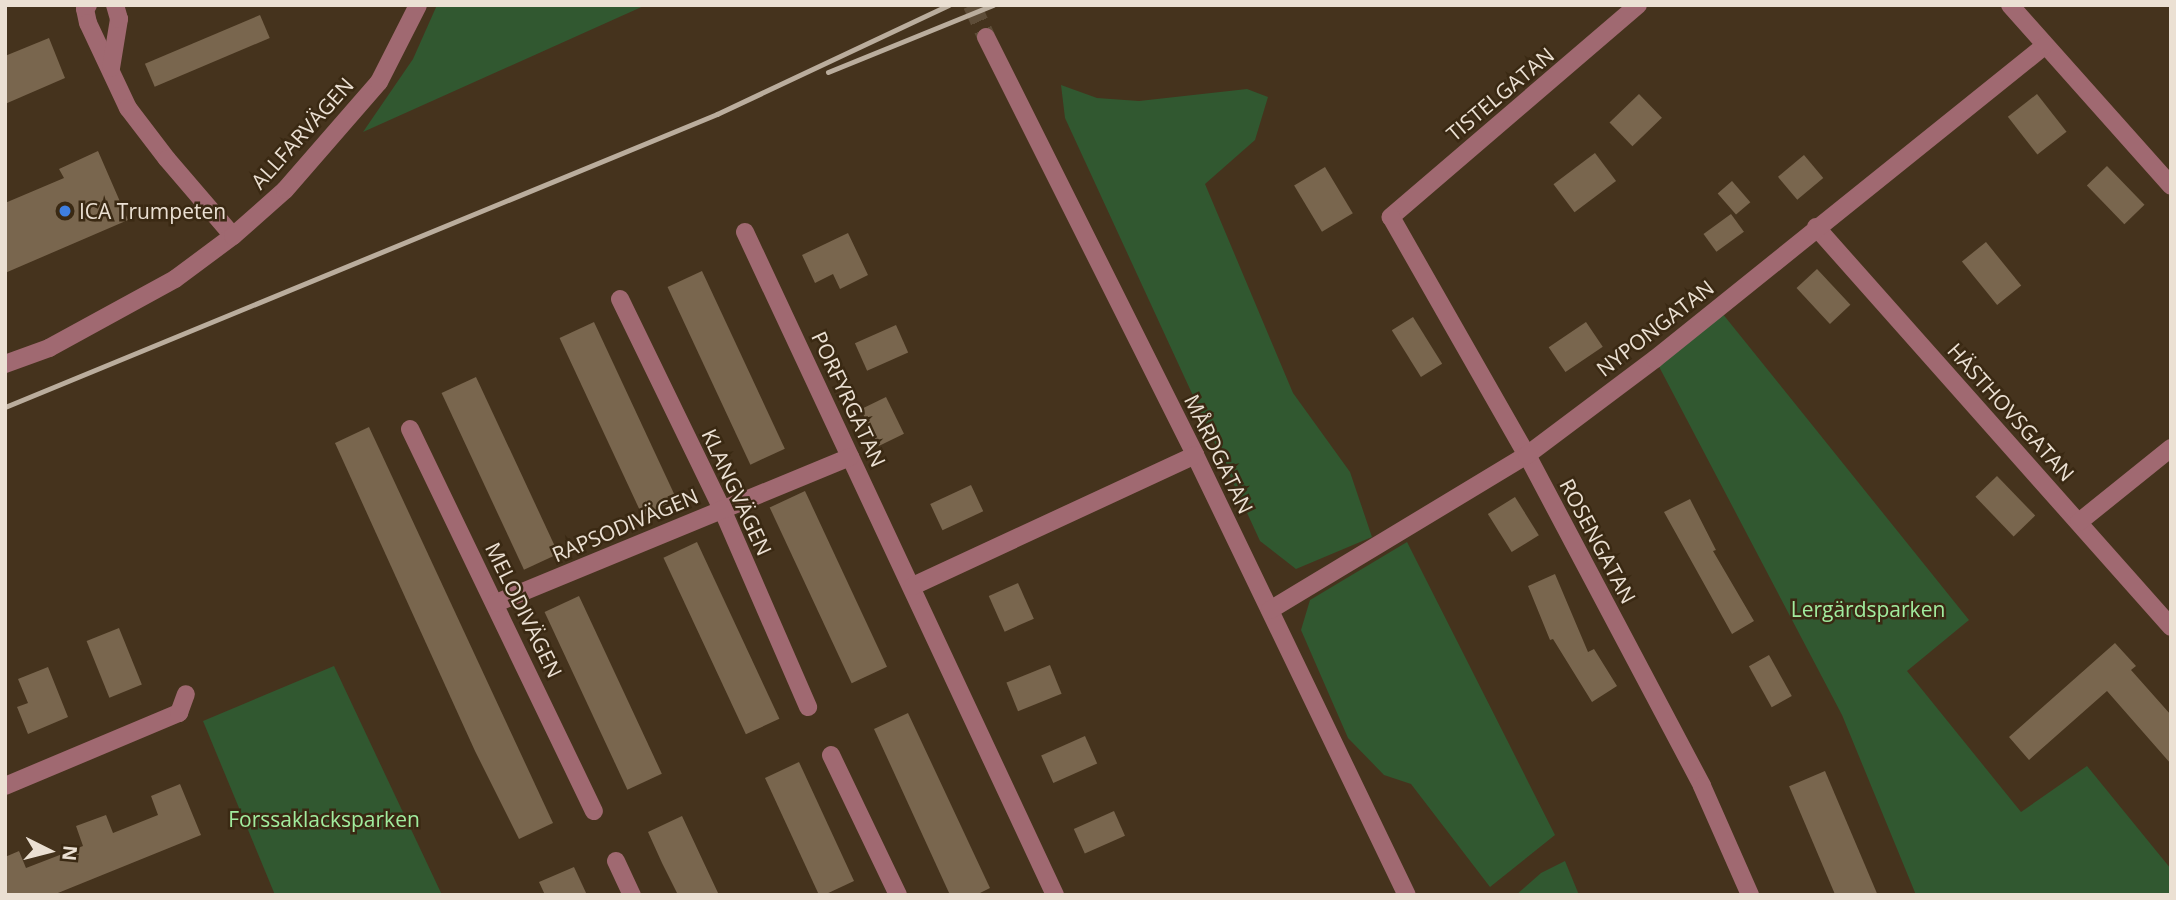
<!DOCTYPE html>
<meta charset="utf-8">
<style>
body{margin:0}
#map{position:relative;width:2176px;height:900px;overflow:hidden;background:#45331d;font-family:"Open Sans",sans-serif}
div>[style]{position:absolute}
.green>*{inset:0;background:#315830}
.building>*{inset:0;background:#79664e;transform-origin:0 0}
.minor-tunnel>*{height:18px;margin-top:-9px;transform-origin:0;background:repeating-linear-gradient(90deg,#5e4d38 0 18px,transparent 0 27px)}
.minor>*{height:18px;margin:-9px;padding:0 9px;transform-origin:9px;border-radius:9px;background:#a06971}
.rail>*{height:5px;margin:-2.5px;padding:0 2.5px;transform-origin:2.5px;border-radius:2.5px;background:#baad9d}
.dots>*{width:19px;height:19px;translate:-50% -50%;box-sizing:border-box;border:4px solid #3a2913;border-radius:50%}
span{translate:-50% -50%;white-space:nowrap;text-align:center;line-height:1.15;-webkit-text-stroke:5px #3a2913;paint-order:stroke}
.street-label{font-size:21px;color:#ebe0d3}
.poi-label{font-size:21px;color:#ebe0d3}
.left{translate:0 -50%;text-align:left}
.park-label{font-size:21px;color:#a1ec9e}
.frame{position:absolute;inset:0;border:7px solid #ebe0d3;pointer-events:none}
.north{position:absolute;left:14px;top:816px;width:70px;height:70px;-webkit-text-stroke:5px #3a2913;paint-order:stroke;rotate:96deg;font-size:19px;font-weight:700;line-height:28px;text-align:center;color:#ebe0d3}
.north::after{content:'';display:block;margin:auto;width:24px;height:32px;background:#ebe0d3;clip-path:polygon(50% 0,100% 100%,50% 72%,0 100%)}
</style>
<div id="map">
<div class="green">
<div style="clip-path:polygon(437px 5px,646px 5px,363px 132px,413px 59px)"></div>
<div style="clip-path:polygon(1061px 85px,1097px 98px,1139px 101px,1247px 89px,1268px 97px,1255px 140px,1205px 184px,1293px 393px,1350px 472px,1372px 537px,1296px 569px,1260px 541px,1065px 118px)"></div>
<div style="clip-path:polygon(1718px 308px,1969px 620px,1907px 671px,2021px 812px,2087px 766px,2171px 869px,2171px 895px,1916px 895px,1842px 715px,1655px 359px)"></div>
<div style="clip-path:polygon(1407px 542px,1555px 835px,1490px 887px,1411px 784px,1384px 775px,1348px 738px,1301px 630px,1310px 600px)"></div>
<div style="clip-path:polygon(334px 666px,442px 895px,275px 895px,203px 721px)"></div>
<div style="clip-path:polygon(1565px 861px,1579px 895px,1516px 895px,1541px 873px)"></div>
</div>
<div class="building">
<div style="left:260px;top:15px;width:25px;height:125px;rotate:67deg"></div>
<div style="clip-path:polygon(49px 38px,65px 78px,5px 104px,5px 56px)"></div>
<div style="left:1639px;top:94px;width:33px;height:41px;rotate:46deg"></div>
<div style="left:2037px;top:94px;width:48px;height:37px;rotate:52deg"></div>
<div style="clip-path:polygon(98px 151px,128px 220px,5px 273px,5px 203px,64px 178px,59px 169px)"></div>
<div style="left:1595px;top:153px;width:35px;height:52px;rotate:53deg"></div>
<div style="left:1804px;top:155px;width:30px;height:34px;rotate:50deg"></div>
<div style="left:2107px;top:166px;width:54px;height:28px;rotate:46deg"></div>
<div style="left:1325px;top:167px;width:54px;height:36px;rotate:59deg"></div>
<div style="left:1732px;top:181px;width:28px;height:19px;rotate:49deg"></div>
<div style="left:1731px;top:214px;width:22px;height:34px;rotate:54deg"></div>
<div style="clip-path:polygon(848px 233px,868px 275px,840px 289px,833px 274px,815px 283px,802px 255px)"></div>
<div style="left:1986px;top:242px;width:56px;height:31px;rotate:51deg"></div>
<div style="left:1817px;top:269px;width:49px;height:28px;rotate:47deg"></div>
<div style="left:702px;top:271px;width:196px;height:38px;rotate:65deg"></div>
<div style="left:1413px;top:317px;width:55px;height:25px;rotate:58deg"></div>
<div style="left:594px;top:322px;width:196px;height:38px;rotate:65deg"></div>
<div style="left:1586px;top:322px;width:30px;height:45px;rotate:56deg"></div>
<div style="left:896px;top:325px;width:30px;height:45px;rotate:66deg"></div>
<div style="left:476px;top:377px;width:195px;height:38px;rotate:65deg"></div>
<div style="left:886px;top:397px;width:41px;height:28px;rotate:64deg"></div>
<div style="clip-path:polygon(369px 427px,553px 823px,519px 839px,475px 751px,335px 443px)"></div>
<div style="left:1997px;top:476px;width:55px;height:30px;rotate:46deg"></div>
<div style="left:971px;top:485px;width:29px;height:45px;rotate:65deg"></div>
<div style="left:805px;top:491px;width:194px;height:39px;rotate:65deg"></div>
<div style="left:1515px;top:497px;width:45px;height:32px;rotate:58deg"></div>
<div style="clip-path:polygon(1690px 499px,1716px 550px,1713px 551px,1754px 621px,1732px 634px,1664px 512px)"></div>
<div style="left:697px;top:542px;width:195px;height:37px;rotate:65deg"></div>
<div style="clip-path:polygon(1555px 574px,1588px 652px,1594px 649px,1617px 686px,1592px 702px,1553px 639px,1550px 640px,1528px 586px)"></div>
<div style="left:1018px;top:583px;width:39px;height:32px;rotate:66deg"></div>
<div style="left:579px;top:596px;width:196px;height:38px;rotate:65deg"></div>
<div style="left:119px;top:628px;width:61px;height:35px;rotate:68deg"></div>
<div style="clip-path:polygon(2115px 643px,2136px 666px,2131px 670px,2171px 715px,2171px 764px,2107px 691px,2029px 760px,2009px 737px)"></div>
<div style="left:1769px;top:655px;width:47px;height:23px;rotate:61deg"></div>
<div style="left:1050px;top:665px;width:31px;height:47px;rotate:68deg"></div>
<div style="clip-path:polygon(48px 667px,68px 717px,28px 734px,17px 707px,28px 703px,18px 679px)"></div>
<div style="clip-path:polygon(908px 713px,990px 888px,976px 895px,950px 895px,874px 729px)"></div>
<div style="left:1085px;top:736px;width:30px;height:48px;rotate:66deg"></div>
<div style="clip-path:polygon(799px 762px,854px 881px,824px 895px,819px 895px,765px 778px)"></div>
<div style="left:1825px;top:771px;width:134px;height:39px;rotate:67deg"></div>
<div style="clip-path:polygon(180px 784px,201px 835px,53px 895px,5px 895px,5px 857px,19px 851px,26px 868px,83px 846px,76px 826px,106px 815px,113px 833px,158px 815px,151px 796px)"></div>
<div style="left:1114px;top:811px;width:27px;height:44px;rotate:66deg"></div>
<div style="clip-path:polygon(682px 816px,703px 861px,719px 895px,678px 895px,662px 863px,648px 832px)"></div>
<div style="clip-path:polygon(574px 867px,587px 895px,545px 895px,539px 882px)"></div>
</div>
<div class="minor-tunnel">
<div style="left:972px;top:5px;width:35px;rotate:66deg"></div>
</div>
<div class="minor">
<div style="left:88px;top:5px;width:5px;rotate:127deg"></div>
<div style="left:85px;top:9px;width:14px;rotate:78deg"></div>
<div style="left:88px;top:23px;width:94px;rotate:64.8deg"></div>
<div style="left:128px;top:108px;width:64px;rotate:52.6deg"></div>
<div style="left:167px;top:159px;width:101px;rotate:49.4deg"></div>
<div style="left:1638px;top:5px;width:326px;rotate:139.4deg"></div>
<div style="left:1391px;top:217px;width:274px;rotate:60.3deg"></div>
<div style="left:1527px;top:455px;width:374px;rotate:62.1deg"></div>
<div style="left:1702px;top:786px;width:119px;rotate:66.2deg"></div>
<div style="left:2010px;top:5px;width:242px;rotate:48.3deg"></div>
<div style="left:986px;top:37px;width:467px;rotate:63.4deg"></div>
<div style="left:1195px;top:455px;width:488px;rotate:64.3deg"></div>
<div style="left:111px;top:68px;width:50px;rotate:-80.7deg"></div>
<div style="left:119px;top:19px;width:15px;rotate:-106deg"></div>
<div style="left:1816px;top:227px;width:535px;rotate:48.41deg"></div>
<div style="left:745px;top:232px;width:732px;rotate:64.94deg"></div>
<div style="left:620px;top:299px;width:233px;rotate:64.1deg"></div>
<div style="left:722px;top:509px;width:216px;rotate:66.5deg"></div>
<div style="left:5px;top:364px;width:47px;rotate:-20deg"></div>
<div style="left:49px;top:348px;width:144px;rotate:-28.7deg"></div>
<div style="left:175px;top:279px;width:72px;rotate:-36.6deg"></div>
<div style="left:233px;top:236px;width:69px;rotate:-41.5deg"></div>
<div style="left:285px;top:190px;width:143px;rotate:-49deg"></div>
<div style="left:379px;top:82px;width:86px;rotate:-63.1deg"></div>
<div style="left:410px;top:429px;width:424px;rotate:64.3deg"></div>
<div style="left:2079px;top:522px;width:118px;rotate:-38.8deg"></div>
<div style="left:913px;top:586px;width:311px;rotate:-24.9deg"></div>
<div style="left:496px;top:603px;width:383px;rotate:-22.4deg"></div>
<div style="left:1270px;top:610px;width:300px;rotate:-31.1deg"></div>
<div style="left:1527px;top:455px;width:160px;rotate:-36.9deg"></div>
<div style="left:1655px;top:359px;width:499px;rotate:-38.8deg"></div>
<div style="left:831px;top:755px;width:155px;rotate:64.4deg"></div>
<div style="left:5px;top:786px;width:189px;rotate:-22.8deg"></div>
<div style="left:179px;top:713px;width:20px;rotate:-70deg"></div>
<div style="left:616px;top:861px;width:38px;rotate:65deg"></div>
</div>
<div class="rail">
<div style="left:828px;top:72px;width:178px;rotate:-22.1deg"></div>
<div style="left:5px;top:407px;width:770px;rotate:-22.37deg"></div>
<div style="left:717px;top:114px;width:256px;rotate:-25.2deg"></div>
</div>
<div class="dots">
<div style="left:65px;top:211px;background:#3f7fe0"></div>
</div>
<div class="street-label">
<span style="left:1500px;top:94px;rotate:-40deg">TISTELGATAN</span>
<span style="left:302px;top:133px;rotate:-48deg">ALLFARVÄGEN</span>
<span style="left:1655px;top:328px;rotate:-38deg">NYPONGATAN</span>
<span style="left:849px;top:399px;rotate:65deg">PORFYRGATAN</span>
<span style="left:2011px;top:412px;rotate:48deg">HÄSTHOVSGATAN</span>
<span style="left:1219px;top:454px;rotate:64deg">MÅRDGATAN</span>
<span style="left:737px;top:492px;rotate:65deg">KLANGVÄGEN</span>
<span style="left:625px;top:525px;rotate:-23deg">RAPSODIVÄGEN</span>
<span style="left:1598px;top:541px;rotate:62deg">ROSENGATAN</span>
<span style="left:524px;top:610px;rotate:64deg">MELODIVÄGEN</span>
</div>
<div class="poi-label">
<span class="left" style="left:79px;top:211px">ICA Trumpeten</span>
</div>
<div class="park-label">
<span style="left:1868px;top:609px">Lergärdsparken</span>
<span style="left:324px;top:819px">Forssaklacksparken</span>
</div>
<div class="frame"></div>
<div class="north">N</div>
</div>
